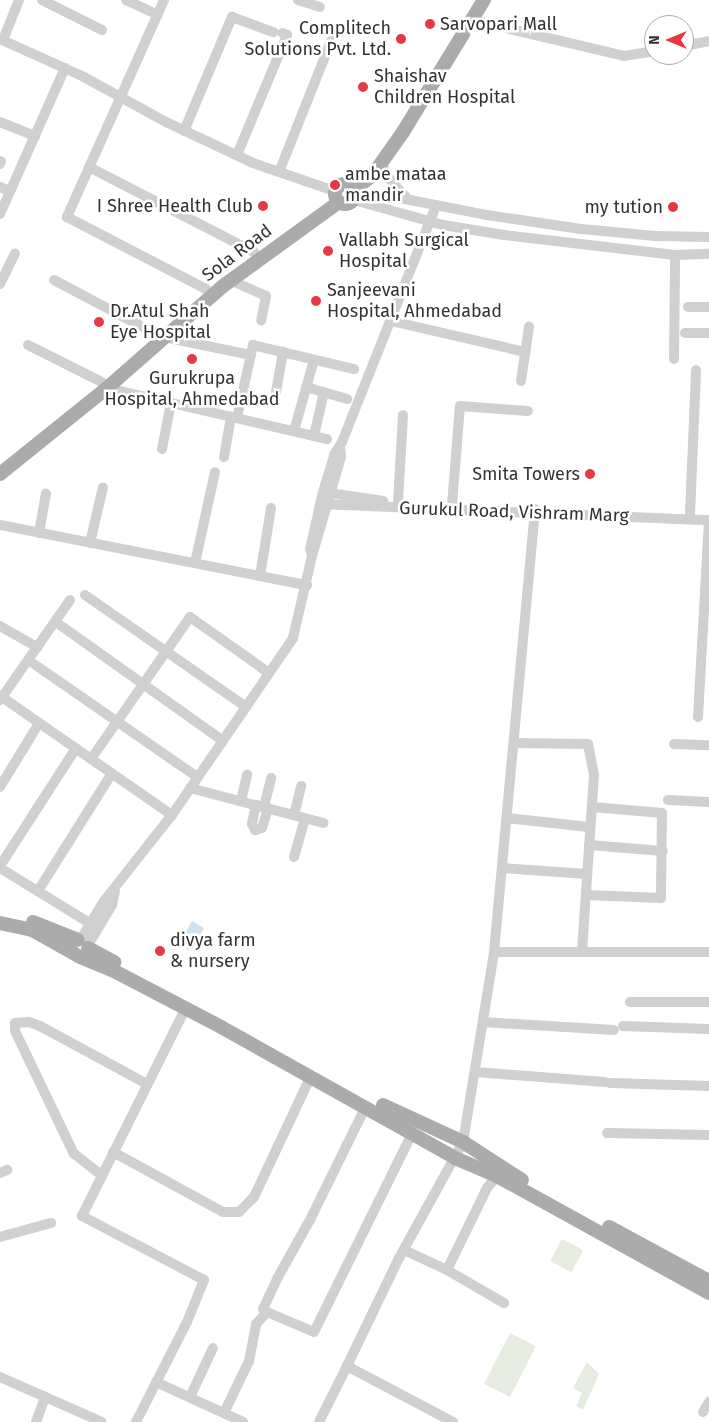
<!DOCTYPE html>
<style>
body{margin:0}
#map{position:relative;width:709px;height:1422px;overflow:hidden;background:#fff;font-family:"Fira Sans",sans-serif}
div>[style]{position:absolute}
.green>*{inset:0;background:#e6ecdf;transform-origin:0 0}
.water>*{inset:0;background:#cfe2ee;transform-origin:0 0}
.minor>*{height:10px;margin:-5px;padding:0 5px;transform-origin:5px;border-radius:5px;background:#d0d0d0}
.major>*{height:14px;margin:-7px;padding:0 7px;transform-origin:7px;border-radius:7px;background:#ababab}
.major>.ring{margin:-7px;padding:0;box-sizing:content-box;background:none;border:14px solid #ababab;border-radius:50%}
.dots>*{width:14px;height:14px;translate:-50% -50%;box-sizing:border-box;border:2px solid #fff;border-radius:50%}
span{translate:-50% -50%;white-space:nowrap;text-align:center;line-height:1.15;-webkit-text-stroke:5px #fff;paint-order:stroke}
.poi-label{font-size:18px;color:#333}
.left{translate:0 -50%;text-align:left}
.right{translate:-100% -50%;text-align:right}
.street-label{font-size:18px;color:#333}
.north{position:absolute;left:644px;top:15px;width:50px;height:50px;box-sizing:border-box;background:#fff;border:1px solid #adadad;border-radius:50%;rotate:270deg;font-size:14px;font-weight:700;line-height:20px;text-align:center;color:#333}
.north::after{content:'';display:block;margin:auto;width:18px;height:22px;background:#e63946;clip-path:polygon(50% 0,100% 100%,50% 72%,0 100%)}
</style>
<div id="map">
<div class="green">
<div style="left:562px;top:1239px;width:24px;height:25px;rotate:28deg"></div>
<div style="left:510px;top:1333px;width:29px;height:57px;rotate:27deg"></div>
<div style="clip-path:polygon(587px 1362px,599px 1374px,583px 1410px,576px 1406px,582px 1393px,573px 1388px)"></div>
</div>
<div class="water">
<div style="left:192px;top:921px;width:14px;height:27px;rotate:30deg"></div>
</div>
<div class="minor">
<div style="left:42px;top:0;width:67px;rotate:26.6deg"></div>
<div style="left:126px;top:0;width:35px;rotate:25deg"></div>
<div style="left:164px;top:0;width:238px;rotate:114.1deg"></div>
<div style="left:67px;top:217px;width:157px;rotate:27.4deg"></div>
<div style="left:298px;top:0;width:23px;rotate:18deg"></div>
<div style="left:472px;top:20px;width:156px;rotate:13.3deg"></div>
<div style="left:624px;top:56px;width:30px;rotate:-9deg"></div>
<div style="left:0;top:39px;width:90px;rotate:24.3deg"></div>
<div style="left:82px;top:76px;width:96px;rotate:28.7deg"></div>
<div style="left:166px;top:122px;width:96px;rotate:25.2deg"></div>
<div style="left:253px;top:163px;width:87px;rotate:18.9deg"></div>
<div style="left:3px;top:40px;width:43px;rotate:-68.2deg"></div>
<div style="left:684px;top:46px;width:25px;rotate:-11deg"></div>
<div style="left:0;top:122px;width:38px;rotate:22deg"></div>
<div style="left:184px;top:131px;width:124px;rotate:-67.2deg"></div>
<div style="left:232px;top:17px;width:44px;rotate:20.1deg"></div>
<div style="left:237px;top:155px;width:130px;rotate:-67.4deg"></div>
<div style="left:287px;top:35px;width:5px;rotate:-158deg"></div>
<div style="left:381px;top:163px;width:19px;rotate:62deg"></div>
<div style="left:390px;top:180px;width:26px;rotate:47deg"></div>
<div style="left:0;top:164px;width:3px;rotate:-72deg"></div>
<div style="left:89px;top:167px;width:186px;rotate:27.3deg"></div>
<div style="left:279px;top:172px;width:143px;rotate:-68.3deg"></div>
<div style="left:0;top:187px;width:11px;rotate:22deg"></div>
<div style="left:356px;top:194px;width:44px;rotate:5.2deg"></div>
<div style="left:400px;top:198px;width:89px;rotate:11.1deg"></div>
<div style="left:487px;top:215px;width:95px;rotate:8.5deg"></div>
<div style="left:581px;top:229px;width:75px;rotate:5.3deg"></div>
<div style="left:656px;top:236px;width:53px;rotate:1.1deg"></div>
<div style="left:354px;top:200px;width:92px;rotate:15.7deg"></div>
<div style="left:443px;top:225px;width:62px;rotate:9.3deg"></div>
<div style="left:504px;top:235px;width:172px;rotate:6.7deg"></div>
<div style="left:675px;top:255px;width:34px;rotate:-2deg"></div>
<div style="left:0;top:214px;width:160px;rotate:-66deg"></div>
<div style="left:54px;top:280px;width:115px;rotate:27.9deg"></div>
<div style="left:230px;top:280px;width:39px;rotate:24deg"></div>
<div style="left:266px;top:296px;width:25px;rotate:101deg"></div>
<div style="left:0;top:284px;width:34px;rotate:-64deg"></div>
<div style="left:688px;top:307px;width:21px"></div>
<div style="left:391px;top:321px;width:138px;rotate:13deg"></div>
<div style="left:685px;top:333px;width:24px"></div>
<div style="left:164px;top:337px;width:89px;rotate:11.7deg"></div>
<div style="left:28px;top:345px;width:83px;rotate:26.6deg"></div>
<div style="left:674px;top:359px;width:104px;rotate:-89.4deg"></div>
<div style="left:521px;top:381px;width:55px;rotate:-81.6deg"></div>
<div style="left:306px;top:387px;width:43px;rotate:16.3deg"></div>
<div style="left:107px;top:388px;width:226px;rotate:13.1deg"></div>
<div style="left:276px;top:392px;width:41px;rotate:-80.1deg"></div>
<div style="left:237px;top:418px;width:75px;rotate:-77.6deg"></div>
<div style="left:253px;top:345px;width:104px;rotate:13.4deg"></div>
<div style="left:294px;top:431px;width:74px;rotate:-74.3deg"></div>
<div style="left:314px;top:436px;width:45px;rotate:-77.2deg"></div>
<div style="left:162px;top:449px;width:47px;rotate:-78.9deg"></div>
<div style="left:224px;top:457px;width:41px;rotate:-80.1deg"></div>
<div style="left:323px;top:492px;width:61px;rotate:8.5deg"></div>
<div style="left:398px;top:502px;width:87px;rotate:-86.7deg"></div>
<div style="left:320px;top:504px;width:389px;rotate:2.4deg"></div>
<div style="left:452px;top:505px;width:99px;rotate:-85.4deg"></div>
<div style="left:460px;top:406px;width:68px;rotate:4.2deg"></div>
<div style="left:690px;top:514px;width:144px;rotate:-87.6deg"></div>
<div style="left:0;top:525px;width:313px;rotate:11.1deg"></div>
<div style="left:39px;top:533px;width:40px;rotate:-80deg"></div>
<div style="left:90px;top:543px;width:57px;rotate:-76.9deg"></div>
<div style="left:312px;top:554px;width:5px;rotate:-112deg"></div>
<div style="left:310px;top:549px;width:58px;rotate:-77.2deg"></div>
<div style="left:323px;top:492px;width:39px;rotate:-73deg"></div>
<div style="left:334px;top:455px;width:15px;rotate:-58deg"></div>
<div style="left:342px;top:442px;width:254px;rotate:-68.3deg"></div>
<div style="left:195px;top:563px;width:93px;rotate:-77.6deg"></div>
<div style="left:260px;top:576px;width:69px;rotate:-80.8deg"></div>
<div style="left:85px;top:595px;width:196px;rotate:34.8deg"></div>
<div style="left:60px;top:625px;width:200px;rotate:35.4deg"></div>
<div style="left:0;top:626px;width:43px;rotate:29.6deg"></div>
<div style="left:34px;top:664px;width:198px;rotate:34.7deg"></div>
<div style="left:2px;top:697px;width:207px;rotate:34.8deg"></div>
<div style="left:0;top:700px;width:122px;rotate:-55deg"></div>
<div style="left:698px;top:717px;width:197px;rotate:-86.8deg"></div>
<div style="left:514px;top:743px;width:74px;rotate:0.8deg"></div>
<div style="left:588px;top:744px;width:32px;rotate:79deg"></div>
<div style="left:594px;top:775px;width:175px;rotate:93.9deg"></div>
<div style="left:674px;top:744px;width:35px;rotate:2deg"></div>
<div style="left:91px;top:759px;width:173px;rotate:-55.1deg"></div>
<div style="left:190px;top:617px;width:97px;rotate:35.3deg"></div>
<div style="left:0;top:787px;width:75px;rotate:-58.6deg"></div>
<div style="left:190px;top:788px;width:138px;rotate:14.7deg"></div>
<div style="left:668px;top:800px;width:41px;rotate:2.8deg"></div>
<div style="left:241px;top:801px;width:27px;rotate:-77deg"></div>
<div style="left:256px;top:805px;width:19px;rotate:102deg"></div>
<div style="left:252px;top:824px;width:7px;rotate:63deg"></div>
<div style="left:255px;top:830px;width:7px;rotate:-16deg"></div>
<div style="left:262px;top:828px;width:21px;rotate:-73deg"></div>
<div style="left:264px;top:807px;width:30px;rotate:-76deg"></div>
<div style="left:294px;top:815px;width:30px;rotate:-76deg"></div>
<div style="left:507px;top:818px;width:82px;rotate:6.3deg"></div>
<div style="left:589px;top:845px;width:74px;rotate:4.6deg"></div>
<div style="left:294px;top:857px;width:40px;rotate:-74deg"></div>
<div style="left:0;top:866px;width:140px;rotate:-57.2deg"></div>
<div style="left:0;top:868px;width:107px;rotate:31.6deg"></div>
<div style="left:502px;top:868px;width:85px;rotate:4deg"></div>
<div style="left:38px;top:891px;width:139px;rotate:-57.9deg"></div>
<div style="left:586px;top:895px;width:75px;rotate:2.3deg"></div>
<div style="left:661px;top:898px;width:4px;rotate:-90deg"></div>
<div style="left:661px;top:894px;width:81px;rotate:-89.3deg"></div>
<div style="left:662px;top:813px;width:70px;rotate:-175.1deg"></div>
<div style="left:80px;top:940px;width:46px;rotate:-58.4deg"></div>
<div style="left:104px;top:901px;width:110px;rotate:-51.7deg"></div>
<div style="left:172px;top:815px;width:214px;rotate:-55.6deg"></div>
<div style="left:293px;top:638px;width:84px;rotate:-77deg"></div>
<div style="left:312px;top:556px;width:103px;rotate:-73.7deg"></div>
<div style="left:341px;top:457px;width:10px;rotate:-96deg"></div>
<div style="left:88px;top:945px;width:47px;rotate:-59deg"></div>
<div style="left:112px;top:905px;width:14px;rotate:-78deg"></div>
<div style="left:494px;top:952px;width:215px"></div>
<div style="left:630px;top:1002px;width:79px"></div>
<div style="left:483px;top:1022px;width:131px;rotate:3.5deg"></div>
<div style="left:623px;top:1026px;width:86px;rotate:2deg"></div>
<div style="left:475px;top:1072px;width:130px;rotate:4.4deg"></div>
<div style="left:610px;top:1083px;width:99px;rotate:1.7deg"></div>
<div style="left:366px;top:1106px;width:125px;rotate:116.2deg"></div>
<div style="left:311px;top:1218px;width:68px;rotate:119.2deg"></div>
<div style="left:278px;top:1277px;width:35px;rotate:115deg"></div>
<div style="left:263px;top:1309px;width:5px;rotate:37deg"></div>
<div style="left:267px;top:1312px;width:51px;rotate:23.1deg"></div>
<div style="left:314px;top:1332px;width:223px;rotate:-63.7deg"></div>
<div style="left:607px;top:1133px;width:102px;rotate:1.1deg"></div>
<div style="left:113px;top:1152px;width:125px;rotate:28.6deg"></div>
<div style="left:223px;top:1212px;width:16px"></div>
<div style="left:239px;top:1212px;width:21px;rotate:-45deg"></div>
<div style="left:254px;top:1197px;width:134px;rotate:-64.8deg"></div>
<div style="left:0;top:1173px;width:8px;rotate:-23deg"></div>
<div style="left:100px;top:1174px;width:33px;rotate:-142deg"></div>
<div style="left:74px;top:1154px;width:136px;rotate:-115.6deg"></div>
<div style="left:15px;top:1031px;width:8px;rotate:-90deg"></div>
<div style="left:15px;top:1023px;width:14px;rotate:-4deg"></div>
<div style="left:29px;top:1022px;width:12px;rotate:20deg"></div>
<div style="left:40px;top:1026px;width:122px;rotate:28.5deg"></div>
<div style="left:0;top:1237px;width:53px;rotate:-15.4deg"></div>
<div style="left:404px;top:1250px;width:47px;rotate:24.9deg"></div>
<div style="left:447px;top:1270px;width:66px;rotate:30.1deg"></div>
<div style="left:447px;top:1270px;width:91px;rotate:-64deg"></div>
<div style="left:487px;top:1188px;width:16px;rotate:-50deg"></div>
<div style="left:0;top:1377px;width:111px;rotate:23.8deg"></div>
<div style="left:156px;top:1382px;width:96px;rotate:24.7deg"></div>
<div style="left:190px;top:1397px;width:54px;rotate:-64.9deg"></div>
<div style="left:703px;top:1412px;width:12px;rotate:-59deg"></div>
<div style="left:224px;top:1413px;width:58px;rotate:-64.3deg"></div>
<div style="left:249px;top:1361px;width:38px;rotate:-79deg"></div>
<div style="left:256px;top:1324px;width:16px;rotate:-47deg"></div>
<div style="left:36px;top:1422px;width:27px;rotate:-70deg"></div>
<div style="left:136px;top:1422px;width:112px;rotate:-63deg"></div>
<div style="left:187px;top:1322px;width:45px;rotate:-68deg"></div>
<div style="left:204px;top:1280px;width:138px;rotate:-152.3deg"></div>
<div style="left:82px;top:1216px;width:231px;rotate:-63.5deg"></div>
<div style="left:319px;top:1422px;width:63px;rotate:-63.4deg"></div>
<div style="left:453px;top:1422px;width:120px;rotate:-152.2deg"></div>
<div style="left:347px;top:1366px;width:120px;rotate:-64.3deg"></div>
<div style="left:399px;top:1258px;width:132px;rotate:-61.1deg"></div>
<div style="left:463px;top:1142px;width:193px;rotate:-80.7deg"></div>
<div style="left:494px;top:952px;width:445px;rotate:-84.7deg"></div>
</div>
<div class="major">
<div class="ring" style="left:335px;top:184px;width:6px;height:6px"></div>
<div style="left:354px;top:189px;width:22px;rotate:-36deg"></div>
<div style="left:372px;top:176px;width:54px;rotate:-54.8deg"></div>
<div style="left:403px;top:132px;width:155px;rotate:-58.5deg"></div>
<div style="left:0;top:474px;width:137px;rotate:-38.8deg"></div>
<div style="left:107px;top:388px;width:154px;rotate:-41.3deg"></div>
<div style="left:223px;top:286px;width:143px;rotate:-35.9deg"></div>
<div style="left:33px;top:922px;width:48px;rotate:21.8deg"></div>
<div style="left:0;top:923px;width:33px;rotate:12deg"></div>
<div style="left:32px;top:930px;width:49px;rotate:29.2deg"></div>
<div style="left:88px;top:948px;width:30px;rotate:28deg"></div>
<div style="left:78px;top:956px;width:41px;rotate:22.8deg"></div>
<div style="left:116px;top:972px;width:119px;rotate:27.6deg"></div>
<div style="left:221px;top:1027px;width:268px;rotate:29.2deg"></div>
<div style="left:455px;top:1158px;width:46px;rotate:23.2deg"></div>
<div style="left:497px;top:1176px;width:242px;rotate:28.9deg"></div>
<div style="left:383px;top:1105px;width:88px;rotate:24.8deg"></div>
<div style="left:463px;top:1142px;width:70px;rotate:32.8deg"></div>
<div style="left:609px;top:1227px;width:114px;rotate:28.4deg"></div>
</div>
<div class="dots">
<div style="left:430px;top:24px;background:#e63946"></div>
<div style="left:401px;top:39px;background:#e63946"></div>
<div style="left:363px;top:87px;background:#e63946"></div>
<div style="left:335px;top:185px;background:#e63946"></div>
<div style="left:263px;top:206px;background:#e63946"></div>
<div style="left:673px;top:207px;background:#e63946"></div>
<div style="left:328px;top:251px;background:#e63946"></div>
<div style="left:316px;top:301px;background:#e63946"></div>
<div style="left:99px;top:322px;background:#e63946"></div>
<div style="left:192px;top:359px;background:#e63946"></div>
<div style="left:590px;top:474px;background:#e63946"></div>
<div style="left:160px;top:951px;background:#e63946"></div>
</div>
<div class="poi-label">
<span class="left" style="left:440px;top:24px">Sarvopari Mall</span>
<span class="right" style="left:391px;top:39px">Complitech<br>Solutions Pvt. Ltd.</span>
<span class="left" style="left:374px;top:87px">Shaishav<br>Children Hospital</span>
<span class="left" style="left:345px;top:185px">ambe mataa<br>mandir</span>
<span class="right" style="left:253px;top:206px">I Shree Health Club</span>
<span class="right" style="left:663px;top:207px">my tution</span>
<span class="left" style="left:339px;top:251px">Vallabh Surgical<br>Hospital</span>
<span class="left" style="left:327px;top:301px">Sanjeevani<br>Hospital, Ahmedabad</span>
<span class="left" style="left:110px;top:322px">Dr.Atul Shah<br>Eye Hospital</span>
<span style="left:192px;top:389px">Gurukrupa<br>Hospital, Ahmedabad</span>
<span class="right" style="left:580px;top:474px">Smita Towers</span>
<span class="left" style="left:170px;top:951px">divya farm<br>&amp; nursery</span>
</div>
<div class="street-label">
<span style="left:237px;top:253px;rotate:-37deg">Sola Road</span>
<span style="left:514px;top:512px;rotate:2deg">Gurukul Road, Vishram Marg</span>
</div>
<div class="north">N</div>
</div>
